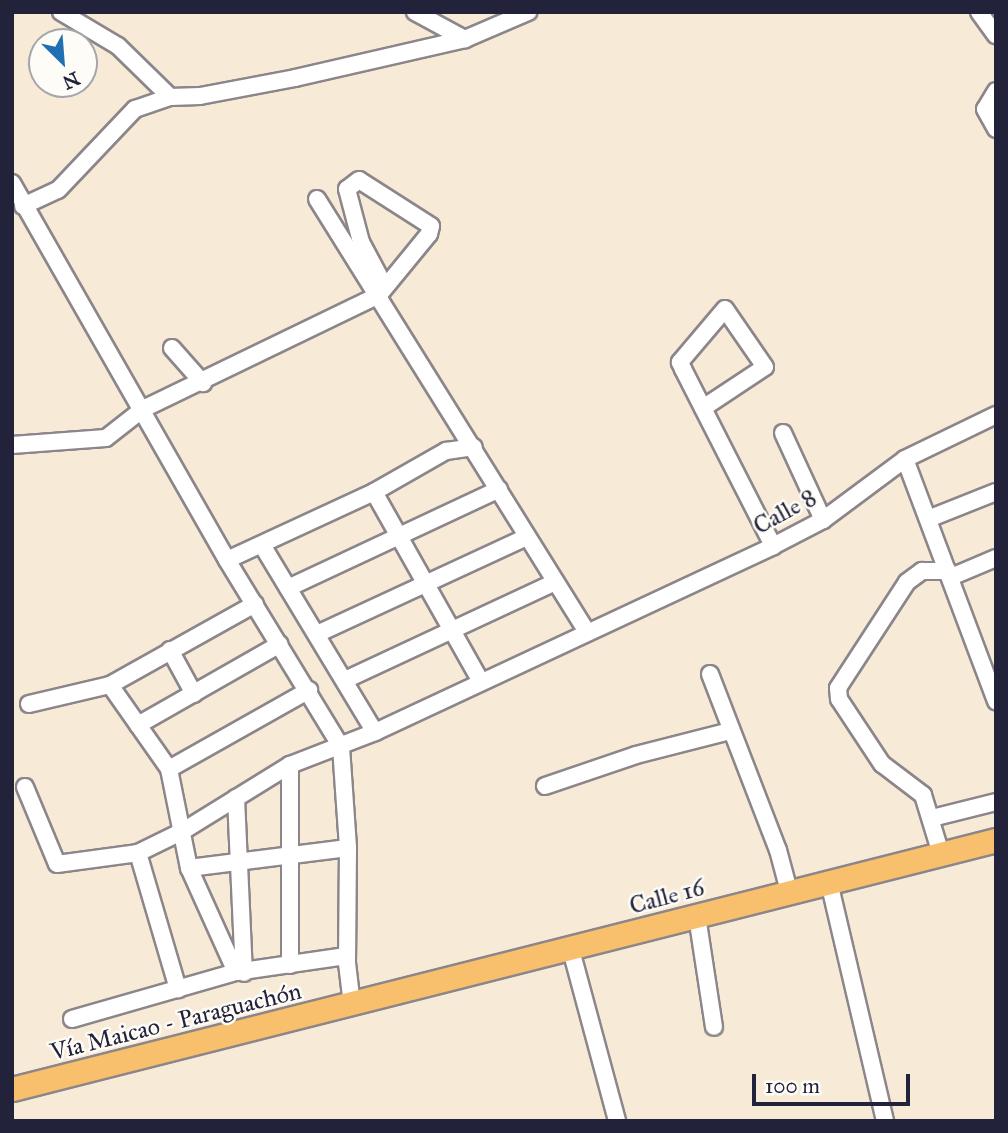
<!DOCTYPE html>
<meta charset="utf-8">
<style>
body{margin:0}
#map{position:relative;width:1008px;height:1133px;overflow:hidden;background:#f7ebd8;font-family:"IM FELL Great Primer",serif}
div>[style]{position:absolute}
.roads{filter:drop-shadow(2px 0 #8c868a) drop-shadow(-2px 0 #8c868a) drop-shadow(0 2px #8c868a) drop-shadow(0 -2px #8c868a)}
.minor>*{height:16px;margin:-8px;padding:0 8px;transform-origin:8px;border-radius:8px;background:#fff}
.highway>*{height:23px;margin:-11.5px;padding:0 11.5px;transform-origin:11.5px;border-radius:11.5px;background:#f8bf6c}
span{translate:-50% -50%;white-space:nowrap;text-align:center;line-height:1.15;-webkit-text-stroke:5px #fdfcf7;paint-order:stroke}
.street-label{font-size:24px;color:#22223b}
.frame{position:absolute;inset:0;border:14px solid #22223b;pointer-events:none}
.north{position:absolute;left:28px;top:28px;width:70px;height:70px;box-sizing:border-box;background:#fdfcf7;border:2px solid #a5a5ac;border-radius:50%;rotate:155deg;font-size:19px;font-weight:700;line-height:28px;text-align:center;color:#22223b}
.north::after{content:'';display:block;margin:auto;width:24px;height:32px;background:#1f6fb2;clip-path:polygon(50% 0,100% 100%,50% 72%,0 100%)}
.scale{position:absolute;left:752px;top:1074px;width:158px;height:32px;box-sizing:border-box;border:4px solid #22223b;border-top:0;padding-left:9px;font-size:21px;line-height:24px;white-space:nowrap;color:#22223b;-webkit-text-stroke:5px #fdfcf7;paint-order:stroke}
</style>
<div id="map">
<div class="roads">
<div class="minor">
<div style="left:61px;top:12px;width:66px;rotate:30.8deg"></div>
<div style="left:118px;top:46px;width:73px;rotate:44.4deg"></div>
<div style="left:415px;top:12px;width:57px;rotate:28.4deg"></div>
<div style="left:979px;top:12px;width:29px;rotate:54deg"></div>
<div style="left:996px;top:91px;width:21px;rotate:121deg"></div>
<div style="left:985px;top:109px;width:23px;rotate:61deg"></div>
<div style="left:12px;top:183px;width:434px;rotate:60.3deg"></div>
<div style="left:227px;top:560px;width:219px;rotate:58.6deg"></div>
<div style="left:341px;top:747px;width:101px;rotate:86deg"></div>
<div style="left:348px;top:848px;width:115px;rotate:90.5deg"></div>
<div style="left:347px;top:963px;width:42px;rotate:83.2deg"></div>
<div style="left:317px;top:199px;width:510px;rotate:58.05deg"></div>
<div style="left:23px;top:206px;width:38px;rotate:-25deg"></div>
<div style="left:58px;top:190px;width:112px;rotate:-46.5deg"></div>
<div style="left:135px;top:109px;width:37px;rotate:-19deg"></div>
<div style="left:170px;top:97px;width:30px;rotate:-2deg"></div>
<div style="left:200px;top:96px;width:97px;rotate:-10.7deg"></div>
<div style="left:295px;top:78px;width:174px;rotate:-12.9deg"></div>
<div style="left:465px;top:39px;width:69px;rotate:-23.2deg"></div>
<div style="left:172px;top:348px;width:47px;rotate:48.5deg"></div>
<div style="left:703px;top:408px;width:74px;rotate:-33.5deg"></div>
<div style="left:765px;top:367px;width:70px;rotate:-124.6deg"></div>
<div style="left:725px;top:309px;width:70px;rotate:130.3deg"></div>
<div style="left:680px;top:362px;width:8px;rotate:67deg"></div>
<div style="left:683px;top:369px;width:199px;rotate:63deg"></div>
<div style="left:783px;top:433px;width:96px;rotate:65.3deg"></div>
<div style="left:12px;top:445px;width:94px;rotate:-4.3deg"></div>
<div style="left:106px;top:438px;width:47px;rotate:-38.1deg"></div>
<div style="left:143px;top:409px;width:262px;rotate:-25.8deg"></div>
<div style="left:379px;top:295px;width:79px;rotate:-50.7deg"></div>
<div style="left:429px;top:234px;width:8px;rotate:-76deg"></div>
<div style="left:431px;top:226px;width:85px;rotate:-147.4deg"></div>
<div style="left:359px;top:180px;width:15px;rotate:143deg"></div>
<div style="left:347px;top:189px;width:55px;rotate:75.2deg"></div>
<div style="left:361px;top:242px;width:51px;rotate:61.9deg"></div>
<div style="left:905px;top:459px;width:259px;rotate:69.4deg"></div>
<div style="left:374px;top:492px;width:216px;rotate:60.6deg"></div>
<div style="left:928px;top:519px;width:73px;rotate:-21.7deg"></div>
<div style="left:262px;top:545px;width:218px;rotate:58.9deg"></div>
<div style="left:227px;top:560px;width:162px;rotate:-24.8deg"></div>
<div style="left:374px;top:492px;width:83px;rotate:-29.7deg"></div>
<div style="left:446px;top:451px;width:28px;rotate:-8deg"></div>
<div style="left:951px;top:577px;width:49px;rotate:-22.9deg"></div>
<div style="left:288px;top:588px;width:233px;rotate:-25.1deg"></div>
<div style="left:317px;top:634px;width:231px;rotate:-24.8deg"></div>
<div style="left:170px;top:650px;width:50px;rotate:61.4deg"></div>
<div style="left:710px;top:674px;width:189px;rotate:68.9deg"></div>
<div style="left:778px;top:850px;width:42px;rotate:75deg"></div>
<div style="left:345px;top:680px;width:232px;rotate:-25deg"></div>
<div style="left:110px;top:685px;width:103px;rotate:54.9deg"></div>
<div style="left:169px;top:769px;width:101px;rotate:78.6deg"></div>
<div style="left:189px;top:868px;width:114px;rotate:65.7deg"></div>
<div style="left:29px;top:704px;width:83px;rotate:-13.2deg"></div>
<div style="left:110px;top:685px;width:166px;rotate:-29.2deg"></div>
<div style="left:138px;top:725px;width:163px;rotate:-29.7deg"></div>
<div style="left:169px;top:769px;width:161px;rotate:-29.4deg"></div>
<div style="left:545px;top:786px;width:96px;rotate:-18.8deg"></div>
<div style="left:636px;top:755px;width:97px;rotate:-14.3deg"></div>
<div style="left:25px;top:787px;width:83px;rotate:67.4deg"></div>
<div style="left:57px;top:864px;width:82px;rotate:-7.7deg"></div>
<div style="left:138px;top:853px;width:50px;rotate:-26.1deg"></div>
<div style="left:183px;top:831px;width:126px;rotate:-31.7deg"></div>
<div style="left:290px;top:765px;width:91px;rotate:-21.2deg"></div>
<div style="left:375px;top:732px;width:439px;rotate:-25deg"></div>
<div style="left:773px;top:546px;width:56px;rotate:-27.5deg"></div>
<div style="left:823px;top:520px;width:102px;rotate:-36.6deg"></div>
<div style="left:905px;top:459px;width:101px;rotate:-25.8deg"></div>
<div style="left:236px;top:798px;width:175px;rotate:87.4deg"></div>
<div style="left:932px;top:818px;width:66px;rotate:-14deg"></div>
<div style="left:138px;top:853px;width:142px;rotate:73.6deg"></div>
<div style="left:941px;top:854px;width:62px;rotate:-107deg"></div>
<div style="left:923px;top:795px;width:51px;rotate:-142.9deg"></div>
<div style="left:882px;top:764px;width:78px;rotate:-123.5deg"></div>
<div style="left:839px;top:699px;width:11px;rotate:-95deg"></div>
<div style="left:838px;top:688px;width:126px;rotate:-56.9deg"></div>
<div style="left:907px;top:582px;width:19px;rotate:-36deg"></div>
<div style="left:922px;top:571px;width:26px"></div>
<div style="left:189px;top:868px;width:160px;rotate:-7.2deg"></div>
<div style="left:829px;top:882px;width:245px;rotate:76.8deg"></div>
<div style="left:697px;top:916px;width:112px;rotate:81.3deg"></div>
<div style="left:571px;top:950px;width:177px;rotate:74.9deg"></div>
<div style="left:290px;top:965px;width:200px;rotate:-90deg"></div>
<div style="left:72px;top:1019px;width:171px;rotate:-16deg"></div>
<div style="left:236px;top:972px;width:111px;rotate:-8.3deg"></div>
</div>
<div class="highway">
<div style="left:12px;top:1089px;width:1015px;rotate:-14.2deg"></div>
</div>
</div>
<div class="street-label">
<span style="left:785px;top:512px;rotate:-29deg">Calle 8</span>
<span style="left:667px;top:897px;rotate:-15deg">Calle 16</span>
<span style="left:176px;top:1022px;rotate:-14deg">Vía Maicao - Paraguachón</span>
</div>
<div class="frame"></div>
<div class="north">N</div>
<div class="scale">100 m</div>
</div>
